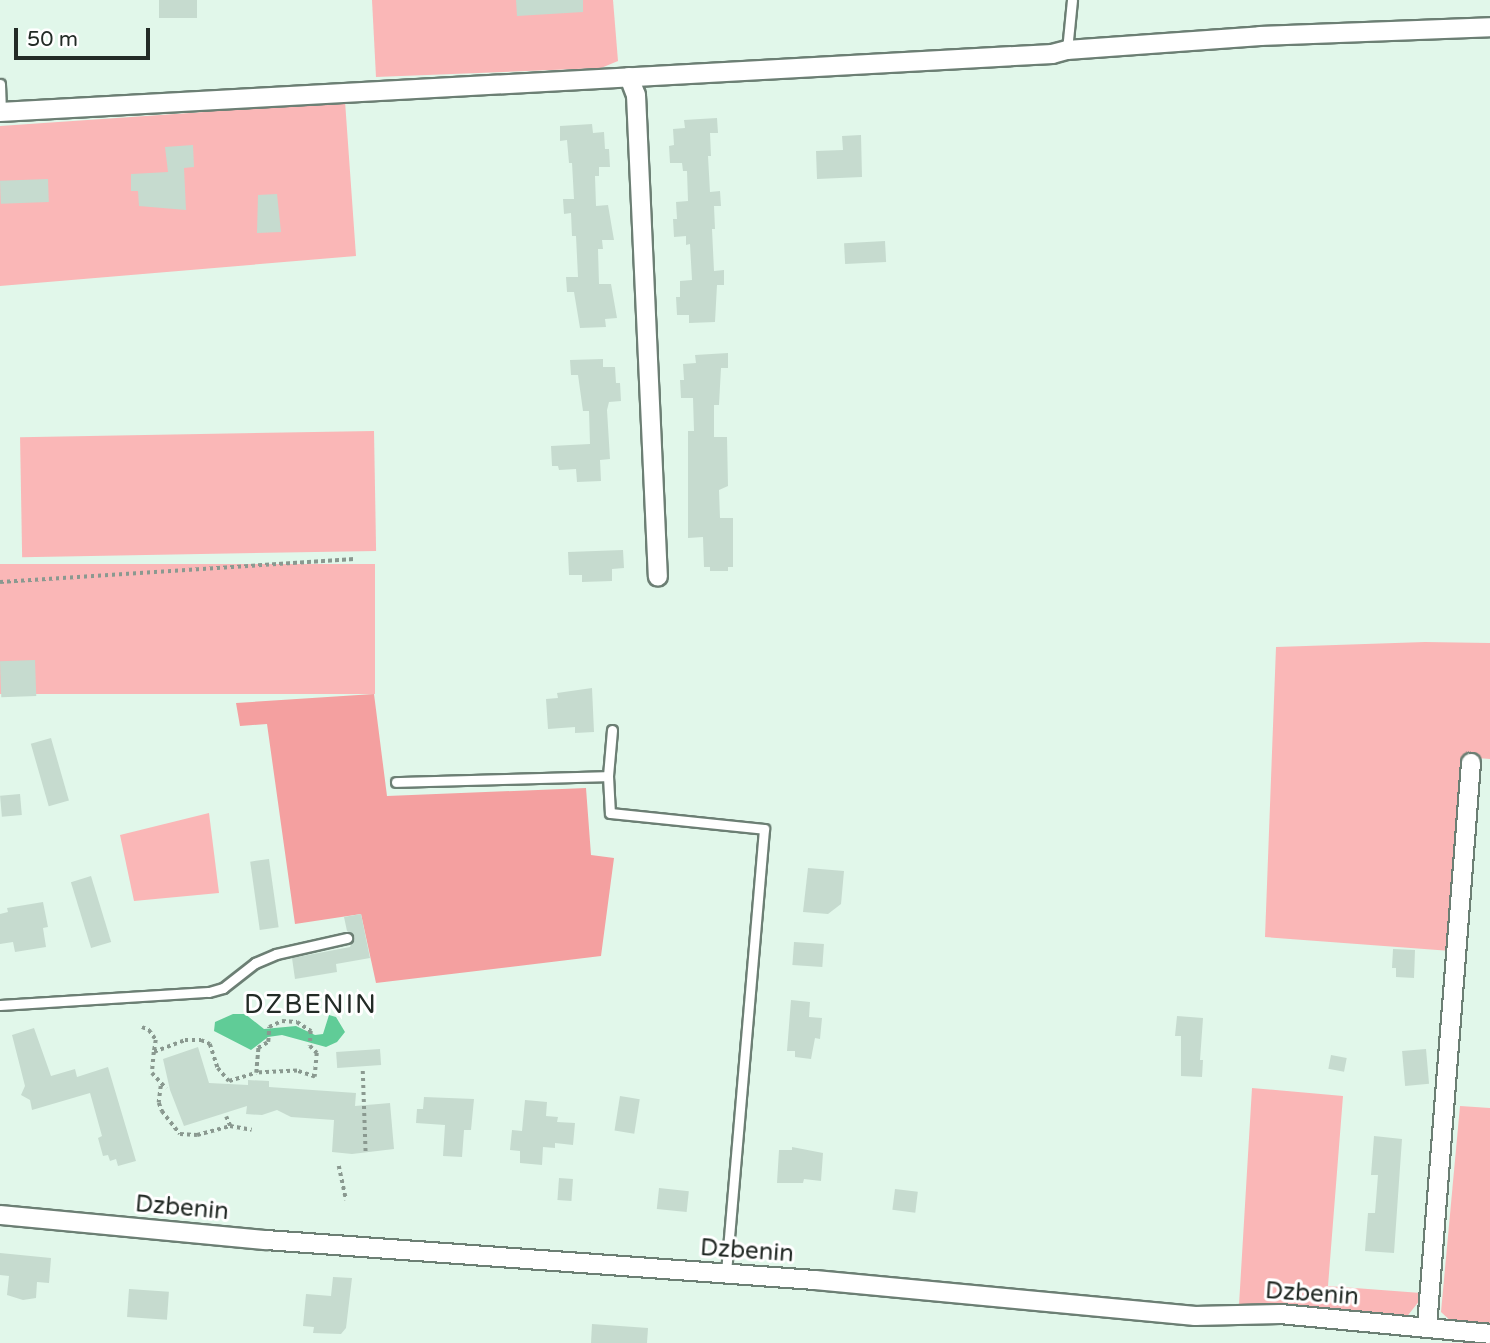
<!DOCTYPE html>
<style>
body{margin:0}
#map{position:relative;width:1490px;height:1343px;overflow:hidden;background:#e1f7ea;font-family:"Varela Round",sans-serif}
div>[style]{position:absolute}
.green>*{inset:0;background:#fab7b7;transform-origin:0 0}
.forest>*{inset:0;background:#f4a0a0}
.water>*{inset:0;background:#60cc97}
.building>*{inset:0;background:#c6dbcf;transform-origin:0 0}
.path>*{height:3.5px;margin-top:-1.75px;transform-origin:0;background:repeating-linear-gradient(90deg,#8a9990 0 3.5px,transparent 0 7px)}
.roads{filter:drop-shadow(2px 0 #6c7f74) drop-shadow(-2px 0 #6c7f74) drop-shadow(0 2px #6c7f74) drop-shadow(0 -2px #6c7f74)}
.service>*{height:9px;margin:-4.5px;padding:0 4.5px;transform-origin:4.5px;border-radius:4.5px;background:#fff}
.minor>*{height:18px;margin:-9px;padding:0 9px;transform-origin:9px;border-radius:9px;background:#fff}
span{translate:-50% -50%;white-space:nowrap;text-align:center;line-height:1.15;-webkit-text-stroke:6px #fff;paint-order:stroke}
.street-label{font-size:24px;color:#232b26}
.neighbourhood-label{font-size:26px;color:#232b26;letter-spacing:2px}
.scale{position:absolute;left:14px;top:28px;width:136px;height:32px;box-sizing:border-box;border:4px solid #232b26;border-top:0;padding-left:9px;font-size:21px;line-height:24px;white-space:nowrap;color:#232b26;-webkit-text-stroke:5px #fff;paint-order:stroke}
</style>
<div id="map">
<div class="green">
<div style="clip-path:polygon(372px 0,613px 0,618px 61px,601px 68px,376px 77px)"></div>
<div style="clip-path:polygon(345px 101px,356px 256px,0 286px,0 126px,204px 112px,204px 107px)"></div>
<div style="left:374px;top:431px;width:120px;height:354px;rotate:89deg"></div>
<div style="left:375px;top:564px;width:130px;height:376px;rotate:90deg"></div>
<div style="clip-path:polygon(1425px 642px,1490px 643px,1490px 759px,1465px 757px,1455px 859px,1451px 951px,1265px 937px,1276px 647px)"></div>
<div style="clip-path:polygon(209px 813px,219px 893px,134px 901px,120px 835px)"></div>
<div style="clip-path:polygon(1252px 1088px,1343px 1096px,1328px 1286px,1421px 1293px,1420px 1300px,1405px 1319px,1239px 1305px)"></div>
<div style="clip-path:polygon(1460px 1106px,1490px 1108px,1490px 1327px,1454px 1324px,1441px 1312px)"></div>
</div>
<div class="forest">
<div style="clip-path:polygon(374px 694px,387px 796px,586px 788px,591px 855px,614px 858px,601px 956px,376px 983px,361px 914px,295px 924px,267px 724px,240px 726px,236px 703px)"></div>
</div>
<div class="water">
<div style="clip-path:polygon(233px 1014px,245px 1014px,264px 1029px,296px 1026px,315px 1035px,323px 1034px,329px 1015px,336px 1017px,345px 1032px,337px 1042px,326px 1047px,282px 1035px,268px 1037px,251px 1050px,214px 1031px,215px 1022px)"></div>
</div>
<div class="building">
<div style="left:159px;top:0;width:38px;height:18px"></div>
<div style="clip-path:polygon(516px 0,583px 0,583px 12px,517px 16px)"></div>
<div style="clip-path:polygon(717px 118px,718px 133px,710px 133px,711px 156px,708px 156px,710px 192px,720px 191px,721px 206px,714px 206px,715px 229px,712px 229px,714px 271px,724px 270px,724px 285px,717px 285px,715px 322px,689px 323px,689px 315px,677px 315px,676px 297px,680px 297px,680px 281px,692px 280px,690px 244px,686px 245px,686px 236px,674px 237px,673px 219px,677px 219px,676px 202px,688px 201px,687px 171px,683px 171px,682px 163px,670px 163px,669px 146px,674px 145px,673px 129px,685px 128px,684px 120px)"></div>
<div style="clip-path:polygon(592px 124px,593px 133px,604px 132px,605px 149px,609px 149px,610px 167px,599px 167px,599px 176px,595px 176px,596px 206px,608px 205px,614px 240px,602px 240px,603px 249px,598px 249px,599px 284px,611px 284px,617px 318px,605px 319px,606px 327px,580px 328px,574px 292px,567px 292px,566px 277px,578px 277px,576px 236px,572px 236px,571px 213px,564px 214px,563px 199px,574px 199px,572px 163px,569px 163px,567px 140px,560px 141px,560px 126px)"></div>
<div style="clip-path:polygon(861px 135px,862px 177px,817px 179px,816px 151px,843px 150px,842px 136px)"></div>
<div style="clip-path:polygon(193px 145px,194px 167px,184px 168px,186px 210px,139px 206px,138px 191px,131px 191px,131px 174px,168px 172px,165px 147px)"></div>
<div style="left:48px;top:179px;width:23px;height:48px;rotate:88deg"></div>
<div style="clip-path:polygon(277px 194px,281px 232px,257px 233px,258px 195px)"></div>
<div style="left:885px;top:241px;width:21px;height:41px;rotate:87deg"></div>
<div style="clip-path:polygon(728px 353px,728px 368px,721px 368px,719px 405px,714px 405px,714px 437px,727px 437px,728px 486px,719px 490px,720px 518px,733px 518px,733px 567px,728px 567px,728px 571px,710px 571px,710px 567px,704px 567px,703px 537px,688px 538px,688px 431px,694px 431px,693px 398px,681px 398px,680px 380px,684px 380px,683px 364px,696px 363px,695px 355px)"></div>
<div style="clip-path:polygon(603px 359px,603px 367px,615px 367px,616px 383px,620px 383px,621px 401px,609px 402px,607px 410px,610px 459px,600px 460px,601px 481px,577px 482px,576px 469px,559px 470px,558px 466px,552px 466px,551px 446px,590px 444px,589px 411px,583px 411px,578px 375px,571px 375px,570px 360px)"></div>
<div style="clip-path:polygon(623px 550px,624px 568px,612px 569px,612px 581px,582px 582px,582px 575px,569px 575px,568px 552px)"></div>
<div style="left:35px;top:660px;width:36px;height:35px;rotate:88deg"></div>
<div style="clip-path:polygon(592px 688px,594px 732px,575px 733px,575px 727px,548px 729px,546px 699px,558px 698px,557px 693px)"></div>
<div style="left:51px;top:738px;width:65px;height:21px;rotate:74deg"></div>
<div style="left:20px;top:794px;width:21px;height:20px;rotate:85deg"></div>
<div style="left:269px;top:859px;width:69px;height:19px;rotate:82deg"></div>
<div style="clip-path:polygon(808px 868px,844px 871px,841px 904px,828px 914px,803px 912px)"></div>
<div style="left:91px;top:876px;width:69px;height:21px;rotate:73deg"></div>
<div style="clip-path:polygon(43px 902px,48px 927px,43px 928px,46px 947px,15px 952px,13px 942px,0 944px,0 914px,8px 912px,7px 908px)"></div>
<div style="clip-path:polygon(361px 914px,370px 958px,336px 964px,337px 972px,295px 979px,292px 958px,350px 947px,354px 937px,347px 931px,344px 917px)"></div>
<div style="left:794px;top:942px;width:30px;height:23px;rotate:4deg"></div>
<div style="clip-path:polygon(1393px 949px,1415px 950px,1414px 978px,1396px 977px,1396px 968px,1392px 968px)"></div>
<div style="clip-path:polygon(791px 1000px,810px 1002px,809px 1017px,822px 1018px,820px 1039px,815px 1038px,811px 1059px,795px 1057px,795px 1051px,787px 1051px)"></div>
<div style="clip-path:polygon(1177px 1016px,1203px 1018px,1200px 1060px,1203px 1060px,1202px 1077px,1181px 1076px,1181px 1036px,1175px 1036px)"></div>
<div style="clip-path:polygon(34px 1028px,51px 1076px,75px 1069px,77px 1077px,108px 1067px,136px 1161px,118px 1166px,116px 1159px,110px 1161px,108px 1155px,103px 1156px,98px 1138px,102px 1136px,90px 1093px,32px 1110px,30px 1100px,21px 1095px,25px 1086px,12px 1035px)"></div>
<div style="clip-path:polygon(198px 1047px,209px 1083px,248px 1085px,248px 1080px,269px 1081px,269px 1087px,356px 1093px,355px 1106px,390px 1103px,394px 1149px,352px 1154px,332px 1152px,334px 1120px,291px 1117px,277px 1110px,262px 1115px,246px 1114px,247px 1106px,184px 1126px,170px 1090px,163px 1059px)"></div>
<div style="left:380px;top:1049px;width:16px;height:44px;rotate:86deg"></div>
<div style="left:1426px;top:1049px;width:35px;height:24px;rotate:85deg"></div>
<div style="left:1331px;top:1055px;width:16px;height:14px;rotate:11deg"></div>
<div style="left:620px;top:1096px;width:20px;height:35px;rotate:9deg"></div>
<div style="clip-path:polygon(424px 1097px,474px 1099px,471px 1130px,464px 1130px,462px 1157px,443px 1156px,445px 1125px,416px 1123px,417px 1109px,423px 1109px)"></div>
<div style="clip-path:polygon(525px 1100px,547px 1102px,546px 1116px,558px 1117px,557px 1122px,575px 1123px,573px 1145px,555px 1143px,555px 1148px,543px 1147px,542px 1165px,520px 1163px,520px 1151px,510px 1150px,512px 1130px,522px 1131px)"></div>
<div style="clip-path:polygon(1374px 1136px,1402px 1139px,1394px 1253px,1365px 1251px,1368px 1213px,1375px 1213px,1378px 1175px,1371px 1175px)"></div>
<div style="clip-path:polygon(792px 1147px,823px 1153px,821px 1181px,804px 1179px,803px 1183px,777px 1183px,779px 1150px,792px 1150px)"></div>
<div style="left:559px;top:1178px;width:14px;height:22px;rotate:4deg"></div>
<div style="left:659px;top:1188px;width:30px;height:21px;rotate:6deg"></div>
<div style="left:895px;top:1189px;width:23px;height:21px;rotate:7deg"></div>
<div style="clip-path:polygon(0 1253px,51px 1258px,49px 1283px,37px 1282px,36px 1298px,23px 1300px,7px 1295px,9px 1276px,0 1275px)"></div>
<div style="clip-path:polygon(333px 1277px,352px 1278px,346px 1328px,341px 1334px,313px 1333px,314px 1327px,303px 1326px,306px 1294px,331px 1296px)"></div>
<div style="left:129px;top:1289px;width:40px;height:28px;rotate:4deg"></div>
<div style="clip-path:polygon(592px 1324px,648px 1328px,647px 1343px,591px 1343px)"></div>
</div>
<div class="path">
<div style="left:0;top:582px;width:355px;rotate:-3.7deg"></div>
<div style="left:282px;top:1021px;width:15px;rotate:4deg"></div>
<div style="left:297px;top:1022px;width:17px;rotate:33deg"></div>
<div style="left:311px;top:1031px;width:15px;rotate:94deg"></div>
<div style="left:310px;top:1046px;width:10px;rotate:45deg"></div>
<div style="left:317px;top:1053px;width:24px;rotate:95deg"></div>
<div style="left:315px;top:1077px;width:19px;rotate:-162deg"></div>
<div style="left:297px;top:1071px;width:41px;rotate:177.2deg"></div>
<div style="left:256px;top:1073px;width:25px;rotate:-85deg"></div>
<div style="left:258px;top:1048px;width:12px;rotate:-31deg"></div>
<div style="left:268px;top:1042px;width:15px;rotate:-86deg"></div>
<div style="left:269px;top:1027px;width:14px;rotate:-25deg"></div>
<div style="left:142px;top:1027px;width:8px;rotate:23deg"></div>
<div style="left:149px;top:1030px;width:12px;rotate:55deg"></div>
<div style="left:156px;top:1040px;width:12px;rotate:99deg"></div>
<div style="left:154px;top:1052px;width:33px;rotate:-21deg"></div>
<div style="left:185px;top:1040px;width:16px"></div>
<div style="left:201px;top:1040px;width:10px;rotate:24deg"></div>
<div style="left:210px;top:1044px;width:25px;rotate:72deg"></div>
<div style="left:218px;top:1068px;width:17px;rotate:50deg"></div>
<div style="left:229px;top:1081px;width:28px;rotate:-17deg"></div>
<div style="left:154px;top:1052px;width:21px;rotate:95deg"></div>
<div style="left:152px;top:1073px;width:21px;rotate:47deg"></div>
<div style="left:363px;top:1071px;width:84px;rotate:88deg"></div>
<div style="left:161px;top:1086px;width:17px;rotate:97deg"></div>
<div style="left:159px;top:1103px;width:9px;rotate:69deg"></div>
<div style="left:162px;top:1111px;width:29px;rotate:52deg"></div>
<div style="left:180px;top:1134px;width:17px;rotate:3deg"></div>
<div style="left:197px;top:1135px;width:34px;rotate:-15deg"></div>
<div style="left:230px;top:1126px;width:10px;rotate:-114deg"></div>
<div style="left:230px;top:1126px;width:22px;rotate:10deg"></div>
<div style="left:339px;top:1166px;width:35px;rotate:78deg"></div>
</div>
<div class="roads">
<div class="service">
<div style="left:1067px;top:50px;width:50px;rotate:-84.3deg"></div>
<div style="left:0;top:84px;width:28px;rotate:88deg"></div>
<div style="left:612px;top:730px;width:46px;rotate:95deg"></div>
<div style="left:608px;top:776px;width:37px;rotate:87deg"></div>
<div style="left:610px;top:813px;width:155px;rotate:5.9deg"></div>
<div style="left:764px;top:829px;width:447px;rotate:94.9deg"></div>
<div style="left:396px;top:782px;width:212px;rotate:-1.6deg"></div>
<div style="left:0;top:1005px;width:209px;rotate:-3.6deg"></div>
<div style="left:209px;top:992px;width:15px;rotate:-16deg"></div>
<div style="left:223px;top:988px;width:41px;rotate:-38deg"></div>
<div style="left:255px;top:963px;width:23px;rotate:-23deg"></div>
<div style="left:276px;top:954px;width:73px;rotate:-12.7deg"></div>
</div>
<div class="minor">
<div style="left:629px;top:77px;width:19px;rotate:69deg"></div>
<div style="left:636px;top:95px;width:482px;rotate:87.4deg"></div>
<div style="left:0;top:112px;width:1054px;rotate:-3.16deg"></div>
<div style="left:1052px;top:54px;width:16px;rotate:-15deg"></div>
<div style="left:1067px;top:50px;width:194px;rotate:-4.1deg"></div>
<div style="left:1260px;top:36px;width:230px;rotate:-2.2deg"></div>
<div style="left:0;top:1215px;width:267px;rotate:5.4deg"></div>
<div style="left:266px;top:1240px;width:550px;rotate:4.17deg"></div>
<div style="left:815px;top:1280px;width:382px;rotate:5.4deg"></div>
<div style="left:1195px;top:1316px;width:85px;rotate:-1.3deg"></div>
<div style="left:1280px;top:1314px;width:211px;rotate:5.4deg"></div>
<div style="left:1427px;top:1327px;width:566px;rotate:-85.54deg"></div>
</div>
</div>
<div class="street-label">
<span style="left:182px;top:1208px;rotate:5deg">Dzbenin</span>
<span style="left:747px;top:1251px;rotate:4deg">Dzbenin</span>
<span style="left:1312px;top:1294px;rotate:4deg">Dzbenin</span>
</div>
<div class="neighbourhood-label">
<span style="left:311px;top:1005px">DZBENIN</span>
</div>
<div class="scale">50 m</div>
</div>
